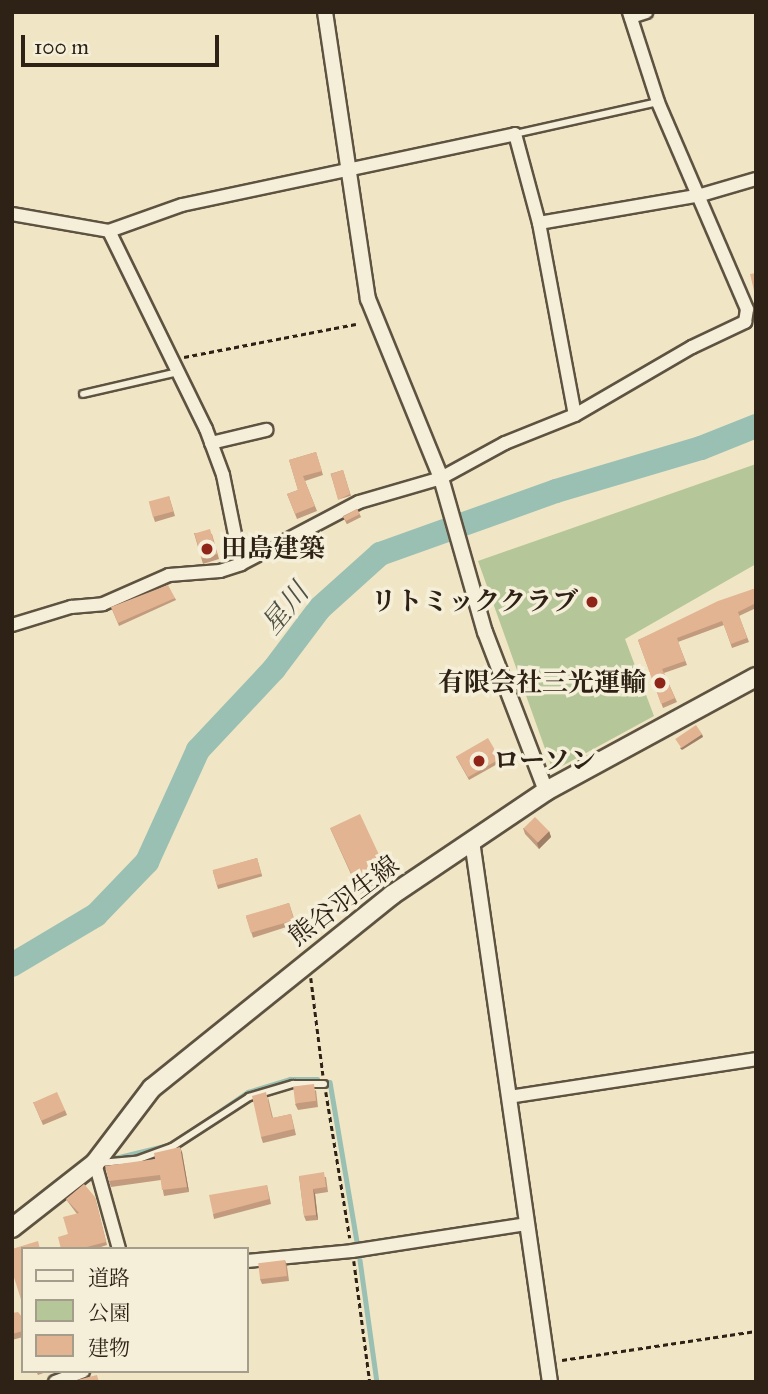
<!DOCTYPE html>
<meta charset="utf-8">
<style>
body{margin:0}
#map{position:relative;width:768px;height:1394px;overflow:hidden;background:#f0e6c5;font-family:"IM FELL Great Primer","Noto Serif JP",serif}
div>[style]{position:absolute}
.green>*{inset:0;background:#b5c698}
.stream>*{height:4.5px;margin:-2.25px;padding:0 2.25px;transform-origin:2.25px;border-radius:2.25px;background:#9ac0b3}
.river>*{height:24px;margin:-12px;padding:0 12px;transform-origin:12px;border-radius:12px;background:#9ac0b3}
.path>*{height:2.5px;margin-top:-1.25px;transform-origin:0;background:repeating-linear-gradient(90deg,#2e2115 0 5px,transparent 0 8.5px)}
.roads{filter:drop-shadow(2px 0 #5e5241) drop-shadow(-2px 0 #5e5241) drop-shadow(0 2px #5e5241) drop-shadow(0 -2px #5e5241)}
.service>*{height:6px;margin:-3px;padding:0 3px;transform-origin:3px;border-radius:3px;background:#f5efd9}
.minor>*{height:12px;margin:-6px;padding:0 6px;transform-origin:6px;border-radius:6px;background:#f5efd9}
.tertiary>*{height:14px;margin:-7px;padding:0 7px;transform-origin:7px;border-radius:7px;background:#f5efd9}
.secondary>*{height:18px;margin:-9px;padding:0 9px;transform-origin:9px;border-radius:9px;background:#f5efd9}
.wall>*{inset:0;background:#c29b7e;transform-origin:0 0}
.shaded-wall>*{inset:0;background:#9e7e66}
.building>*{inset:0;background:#e2b492;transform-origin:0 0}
.dots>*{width:19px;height:19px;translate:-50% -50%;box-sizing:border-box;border:4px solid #f5efd9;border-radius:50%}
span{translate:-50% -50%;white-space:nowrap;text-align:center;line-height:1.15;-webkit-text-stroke:7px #f5efd9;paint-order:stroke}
.poi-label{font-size:26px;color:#2e2115;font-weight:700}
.left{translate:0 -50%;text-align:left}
.right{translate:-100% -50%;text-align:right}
.street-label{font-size:26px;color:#2e2115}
.water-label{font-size:28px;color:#4e5144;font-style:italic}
.frame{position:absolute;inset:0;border:14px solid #2e2115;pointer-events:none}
.legend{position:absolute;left:21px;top:1247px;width:228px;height:126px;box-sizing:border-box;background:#f5efd9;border:2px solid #a59d8b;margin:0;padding:9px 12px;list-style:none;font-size:21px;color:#2e2115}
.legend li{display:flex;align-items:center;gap:14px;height:35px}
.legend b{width:35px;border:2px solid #a59d8b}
.scale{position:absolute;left:21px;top:35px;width:198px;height:32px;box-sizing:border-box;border:4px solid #2e2115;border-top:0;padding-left:9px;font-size:21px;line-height:24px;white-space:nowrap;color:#2e2115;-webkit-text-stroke:5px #f5efd9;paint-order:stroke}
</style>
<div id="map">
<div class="green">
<div style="clip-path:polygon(756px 464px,756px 564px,625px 639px,654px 716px,553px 771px,478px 561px)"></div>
</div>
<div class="stream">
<div style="left:330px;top:1082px;width:161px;rotate:80.4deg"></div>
<div style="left:179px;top:1139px;width:83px;rotate:-34.3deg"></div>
<div style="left:248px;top:1092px;width:44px;rotate:-17.2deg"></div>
<div style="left:290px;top:1079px;width:28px"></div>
<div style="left:111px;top:1159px;width:63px;rotate:-13.8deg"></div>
<div style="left:360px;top:1260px;width:123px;rotate:82.1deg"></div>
</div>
<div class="river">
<div style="left:12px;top:965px;width:98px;rotate:-30.8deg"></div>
<div style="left:96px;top:915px;width:74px;rotate:-46.1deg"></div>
<div style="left:147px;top:862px;width:123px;rotate:-65.5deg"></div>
<div style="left:198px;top:750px;width:111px;rotate:-46.8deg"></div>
<div style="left:274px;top:669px;width:76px;rotate:-53deg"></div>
<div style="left:320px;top:608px;width:81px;rotate:-42deg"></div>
<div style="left:380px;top:554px;width:187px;rotate:-19.7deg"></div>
<div style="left:556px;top:491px;width:151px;rotate:-16.5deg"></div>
<div style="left:701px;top:448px;width:59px;rotate:-21.8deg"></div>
</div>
<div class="path">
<div style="left:184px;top:357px;width:175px;rotate:-10.9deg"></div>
<div style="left:311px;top:978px;width:98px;rotate:82.9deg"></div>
<div style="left:326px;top:1092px;width:148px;rotate:80.7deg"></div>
<div style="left:354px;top:1261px;width:122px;rotate:82.5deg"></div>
<div style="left:562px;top:1360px;width:196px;rotate:-8.5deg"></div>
</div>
<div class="roads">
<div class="service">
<div style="left:515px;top:134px;width:147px;rotate:-12.6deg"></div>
<div style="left:83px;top:394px;width:98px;rotate:-13deg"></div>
<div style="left:100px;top:1163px;width:36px;rotate:-5deg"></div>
<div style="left:136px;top:1160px;width:38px;rotate:-20deg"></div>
<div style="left:172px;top:1147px;width:92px;rotate:-33deg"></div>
<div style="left:249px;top:1097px;width:46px;rotate:-16.5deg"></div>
<div style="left:293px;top:1084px;width:31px"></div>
</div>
<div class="minor">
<div style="left:631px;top:17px;width:16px;rotate:-18deg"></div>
<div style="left:12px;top:214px;width:98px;rotate:9.9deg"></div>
<div style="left:109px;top:231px;width:77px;rotate:-19.6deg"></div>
<div style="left:182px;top:205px;width:340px;rotate:-12deg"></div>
<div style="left:515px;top:134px;width:92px;rotate:74.9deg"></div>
<div style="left:539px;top:223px;width:195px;rotate:79.4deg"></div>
<div style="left:539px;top:223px;width:164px;rotate:-9.8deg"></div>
<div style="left:701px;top:195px;width:57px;rotate:-16.2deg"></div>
<div style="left:109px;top:231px;width:220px;rotate:63.9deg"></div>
<div style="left:206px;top:429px;width:49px;rotate:69.7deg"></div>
<div style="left:223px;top:475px;width:91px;rotate:78.6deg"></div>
<div style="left:211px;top:443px;width:57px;rotate:-13.3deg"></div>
<div style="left:12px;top:625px;width:62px;rotate:-17deg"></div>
<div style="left:71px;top:607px;width:32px;rotate:-5deg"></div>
<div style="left:103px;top:604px;width:72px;rotate:-23.7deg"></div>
<div style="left:169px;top:575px;width:51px;rotate:-4.5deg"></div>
<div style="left:220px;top:571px;width:22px;rotate:-18deg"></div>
<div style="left:241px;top:564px;width:133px;rotate:-27.7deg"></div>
<div style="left:359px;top:502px;width:85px;rotate:-16.3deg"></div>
<div style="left:441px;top:478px;width:73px;rotate:-28.7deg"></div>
<div style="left:505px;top:443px;width:75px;rotate:-21.8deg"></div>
<div style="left:575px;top:415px;width:135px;rotate:-30.2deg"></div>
<div style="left:692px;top:347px;width:59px;rotate:-25.3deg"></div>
<div style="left:745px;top:322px;width:13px;rotate:-81deg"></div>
<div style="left:747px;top:309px;width:225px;rotate:-113.3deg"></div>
<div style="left:658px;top:102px;width:95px;rotate:-107.9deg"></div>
<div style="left:509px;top:1097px;width:250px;rotate:-8.7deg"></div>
<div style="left:95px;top:1163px;width:89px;rotate:74.4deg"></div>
<div style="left:247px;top:1261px;width:105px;rotate:-5.4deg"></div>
<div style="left:352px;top:1251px;width:176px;rotate:-8.8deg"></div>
<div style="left:55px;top:1382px;width:30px;rotate:-21deg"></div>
</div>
<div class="tertiary">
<div style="left:325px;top:12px;width:290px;rotate:81.5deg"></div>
<div style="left:368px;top:299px;width:193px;rotate:67.8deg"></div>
<div style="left:441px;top:478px;width:160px;rotate:74.1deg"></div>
<div style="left:485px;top:632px;width:170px;rotate:69deg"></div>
<div style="left:472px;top:841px;width:547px;rotate:81.8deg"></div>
</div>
<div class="secondary">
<div style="left:12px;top:1228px;width:105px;rotate:-38.1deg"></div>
<div style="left:95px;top:1163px;width:94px;rotate:-52.8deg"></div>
<div style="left:152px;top:1088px;width:308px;rotate:-38.8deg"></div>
<div style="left:392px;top:895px;width:186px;rotate:-34deg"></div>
<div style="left:546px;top:791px;width:239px;rotate:-28.5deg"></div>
</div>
</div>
<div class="wall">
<div style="clip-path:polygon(316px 452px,323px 475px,305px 481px,317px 511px,297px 519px,287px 494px,298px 490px,289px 460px)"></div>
<div style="left:343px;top:470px;width:27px;height:13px;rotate:73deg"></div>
<div style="clip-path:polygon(169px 496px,175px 516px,155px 522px,153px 516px)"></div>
<div style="left:357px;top:509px;width:9px;height:16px;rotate:63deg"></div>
<div style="clip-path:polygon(194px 533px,212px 534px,219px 559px,203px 564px)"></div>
<div style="clip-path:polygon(756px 588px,756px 608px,739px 616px,749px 642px,732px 648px,724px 625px,678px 642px,687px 665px,664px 673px,677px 702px,663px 708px,638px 640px)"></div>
<div style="clip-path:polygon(175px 598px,176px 600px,119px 626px,111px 607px)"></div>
<div style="clip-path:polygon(456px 757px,500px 759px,501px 762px,469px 780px)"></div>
<div style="clip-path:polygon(330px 828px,387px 872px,390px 881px,360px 894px)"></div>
<div style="clip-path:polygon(523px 828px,549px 831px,551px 837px,539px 849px,525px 834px)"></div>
<div style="left:257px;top:858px;width:19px;height:46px;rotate:74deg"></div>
<div style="left:289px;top:903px;width:22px;height:45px;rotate:72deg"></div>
<div style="clip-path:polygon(316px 1090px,318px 1107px,298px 1110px,295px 1104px)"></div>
<div style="clip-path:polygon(268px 1097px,273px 1118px,291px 1114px,296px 1135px,263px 1143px,261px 1137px)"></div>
<div style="clip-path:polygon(33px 1102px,65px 1110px,67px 1115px,43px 1125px)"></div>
<div style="clip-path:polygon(182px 1152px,189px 1192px,164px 1196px,161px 1180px,111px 1187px,109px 1181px,155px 1159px)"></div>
<div style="clip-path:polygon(299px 1176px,326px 1177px,328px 1192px,315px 1194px,318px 1220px,306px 1221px,304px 1216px)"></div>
<div style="clip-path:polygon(267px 1185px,271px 1204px,214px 1219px,213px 1214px)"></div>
<div style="clip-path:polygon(95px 1197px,107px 1245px,95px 1249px,61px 1249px,77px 1214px,68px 1202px,66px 1199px)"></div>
<div style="clip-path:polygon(285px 1260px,287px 1266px,289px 1281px,262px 1284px,260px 1279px)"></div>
<div style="clip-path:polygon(12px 1313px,23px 1318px,23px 1337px,12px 1340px)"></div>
<div style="clip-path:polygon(36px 1371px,49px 1371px,38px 1375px)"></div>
</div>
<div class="shaded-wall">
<div style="clip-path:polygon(702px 734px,703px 737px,682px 750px,680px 748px)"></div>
<div style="clip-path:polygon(549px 831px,551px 837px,539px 849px,537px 843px)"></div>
<div style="clip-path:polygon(180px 1147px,182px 1152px,189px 1192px,187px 1187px)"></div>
<div style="clip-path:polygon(313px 1189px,315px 1194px,318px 1220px,316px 1215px)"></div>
</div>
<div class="building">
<div style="clip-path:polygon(756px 273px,756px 295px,755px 295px,750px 274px)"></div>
<div style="clip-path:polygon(316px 452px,322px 471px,303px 476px,315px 506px,295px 514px,287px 494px,298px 490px,289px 460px)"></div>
<div style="clip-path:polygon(343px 470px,350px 494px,338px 500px,331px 474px)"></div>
<div style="left:169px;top:496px;width:16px;height:21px;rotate:75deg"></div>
<div style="clip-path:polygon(357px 509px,360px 514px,346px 521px,343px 517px)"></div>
<div style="left:210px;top:529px;width:26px;height:16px;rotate:74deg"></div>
<div style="clip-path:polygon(168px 585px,175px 598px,118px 623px,111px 607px)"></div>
<div style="clip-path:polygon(756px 588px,756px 603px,738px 612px,747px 638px,731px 644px,722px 621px,677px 638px,685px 661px,662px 669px,675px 698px,661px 704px,638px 640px,718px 601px)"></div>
<div style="left:696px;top:725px;width:11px;height:25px;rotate:56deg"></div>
<div style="left:488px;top:738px;width:24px;height:37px;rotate:60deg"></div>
<div style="left:360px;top:814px;width:64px;height:33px;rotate:65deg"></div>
<div style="left:535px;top:817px;width:20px;height:16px;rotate:45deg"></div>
<div style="left:257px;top:858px;width:16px;height:46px;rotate:75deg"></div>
<div style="left:289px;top:903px;width:18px;height:45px;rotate:74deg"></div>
<div style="left:314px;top:1084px;width:17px;height:21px;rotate:83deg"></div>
<div style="left:57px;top:1092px;width:20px;height:26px;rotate:66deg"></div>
<div style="clip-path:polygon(266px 1092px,272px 1118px,291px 1114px,294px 1129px,261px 1137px,252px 1096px)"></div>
<div style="clip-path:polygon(180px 1147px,187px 1187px,162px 1190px,160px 1175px,109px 1181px,105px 1166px,155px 1159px,154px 1153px)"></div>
<div style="clip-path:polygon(324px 1172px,326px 1187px,313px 1189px,316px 1215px,304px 1216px,299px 1176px)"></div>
<div style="clip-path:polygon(84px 1184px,95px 1197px,106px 1242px,79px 1249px,61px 1249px,58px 1237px,68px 1234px,63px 1217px,79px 1213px,66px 1199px)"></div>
<div style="clip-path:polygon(267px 1185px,269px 1199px,213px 1214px,209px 1195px)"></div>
<div style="clip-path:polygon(38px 1241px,40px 1249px,23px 1249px,23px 1306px,12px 1271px,12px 1249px)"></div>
<div style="left:285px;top:1260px;width:16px;height:27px;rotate:83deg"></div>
<div style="clip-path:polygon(18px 1312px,23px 1318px,23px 1331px,12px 1334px,12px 1313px)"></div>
<div style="clip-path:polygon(97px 1375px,99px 1382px,69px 1382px)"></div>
</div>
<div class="dots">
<div style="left:207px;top:549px;background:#8f2418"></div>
<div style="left:592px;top:602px;background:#8f2418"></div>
<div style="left:660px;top:683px;background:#8f2418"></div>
<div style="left:479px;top:761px;background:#8f2418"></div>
</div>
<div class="poi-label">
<span class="left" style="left:221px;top:549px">田島建築</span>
<span class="right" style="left:578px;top:602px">リトミッククラブ</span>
<span class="right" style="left:646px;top:683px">有限会社三光運輸</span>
<span class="left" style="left:493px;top:761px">ローソン</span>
</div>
<div class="street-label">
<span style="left:344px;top:901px;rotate:-37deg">熊谷羽生線</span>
</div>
<div class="water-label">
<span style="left:285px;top:609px;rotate:-51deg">星川</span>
</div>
<div class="frame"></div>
<ul class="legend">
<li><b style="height:9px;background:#f5efd9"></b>道路</li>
<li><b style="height:19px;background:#b5c698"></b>公園</li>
<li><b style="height:19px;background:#e2b492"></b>建物</li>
</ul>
<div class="scale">100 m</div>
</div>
